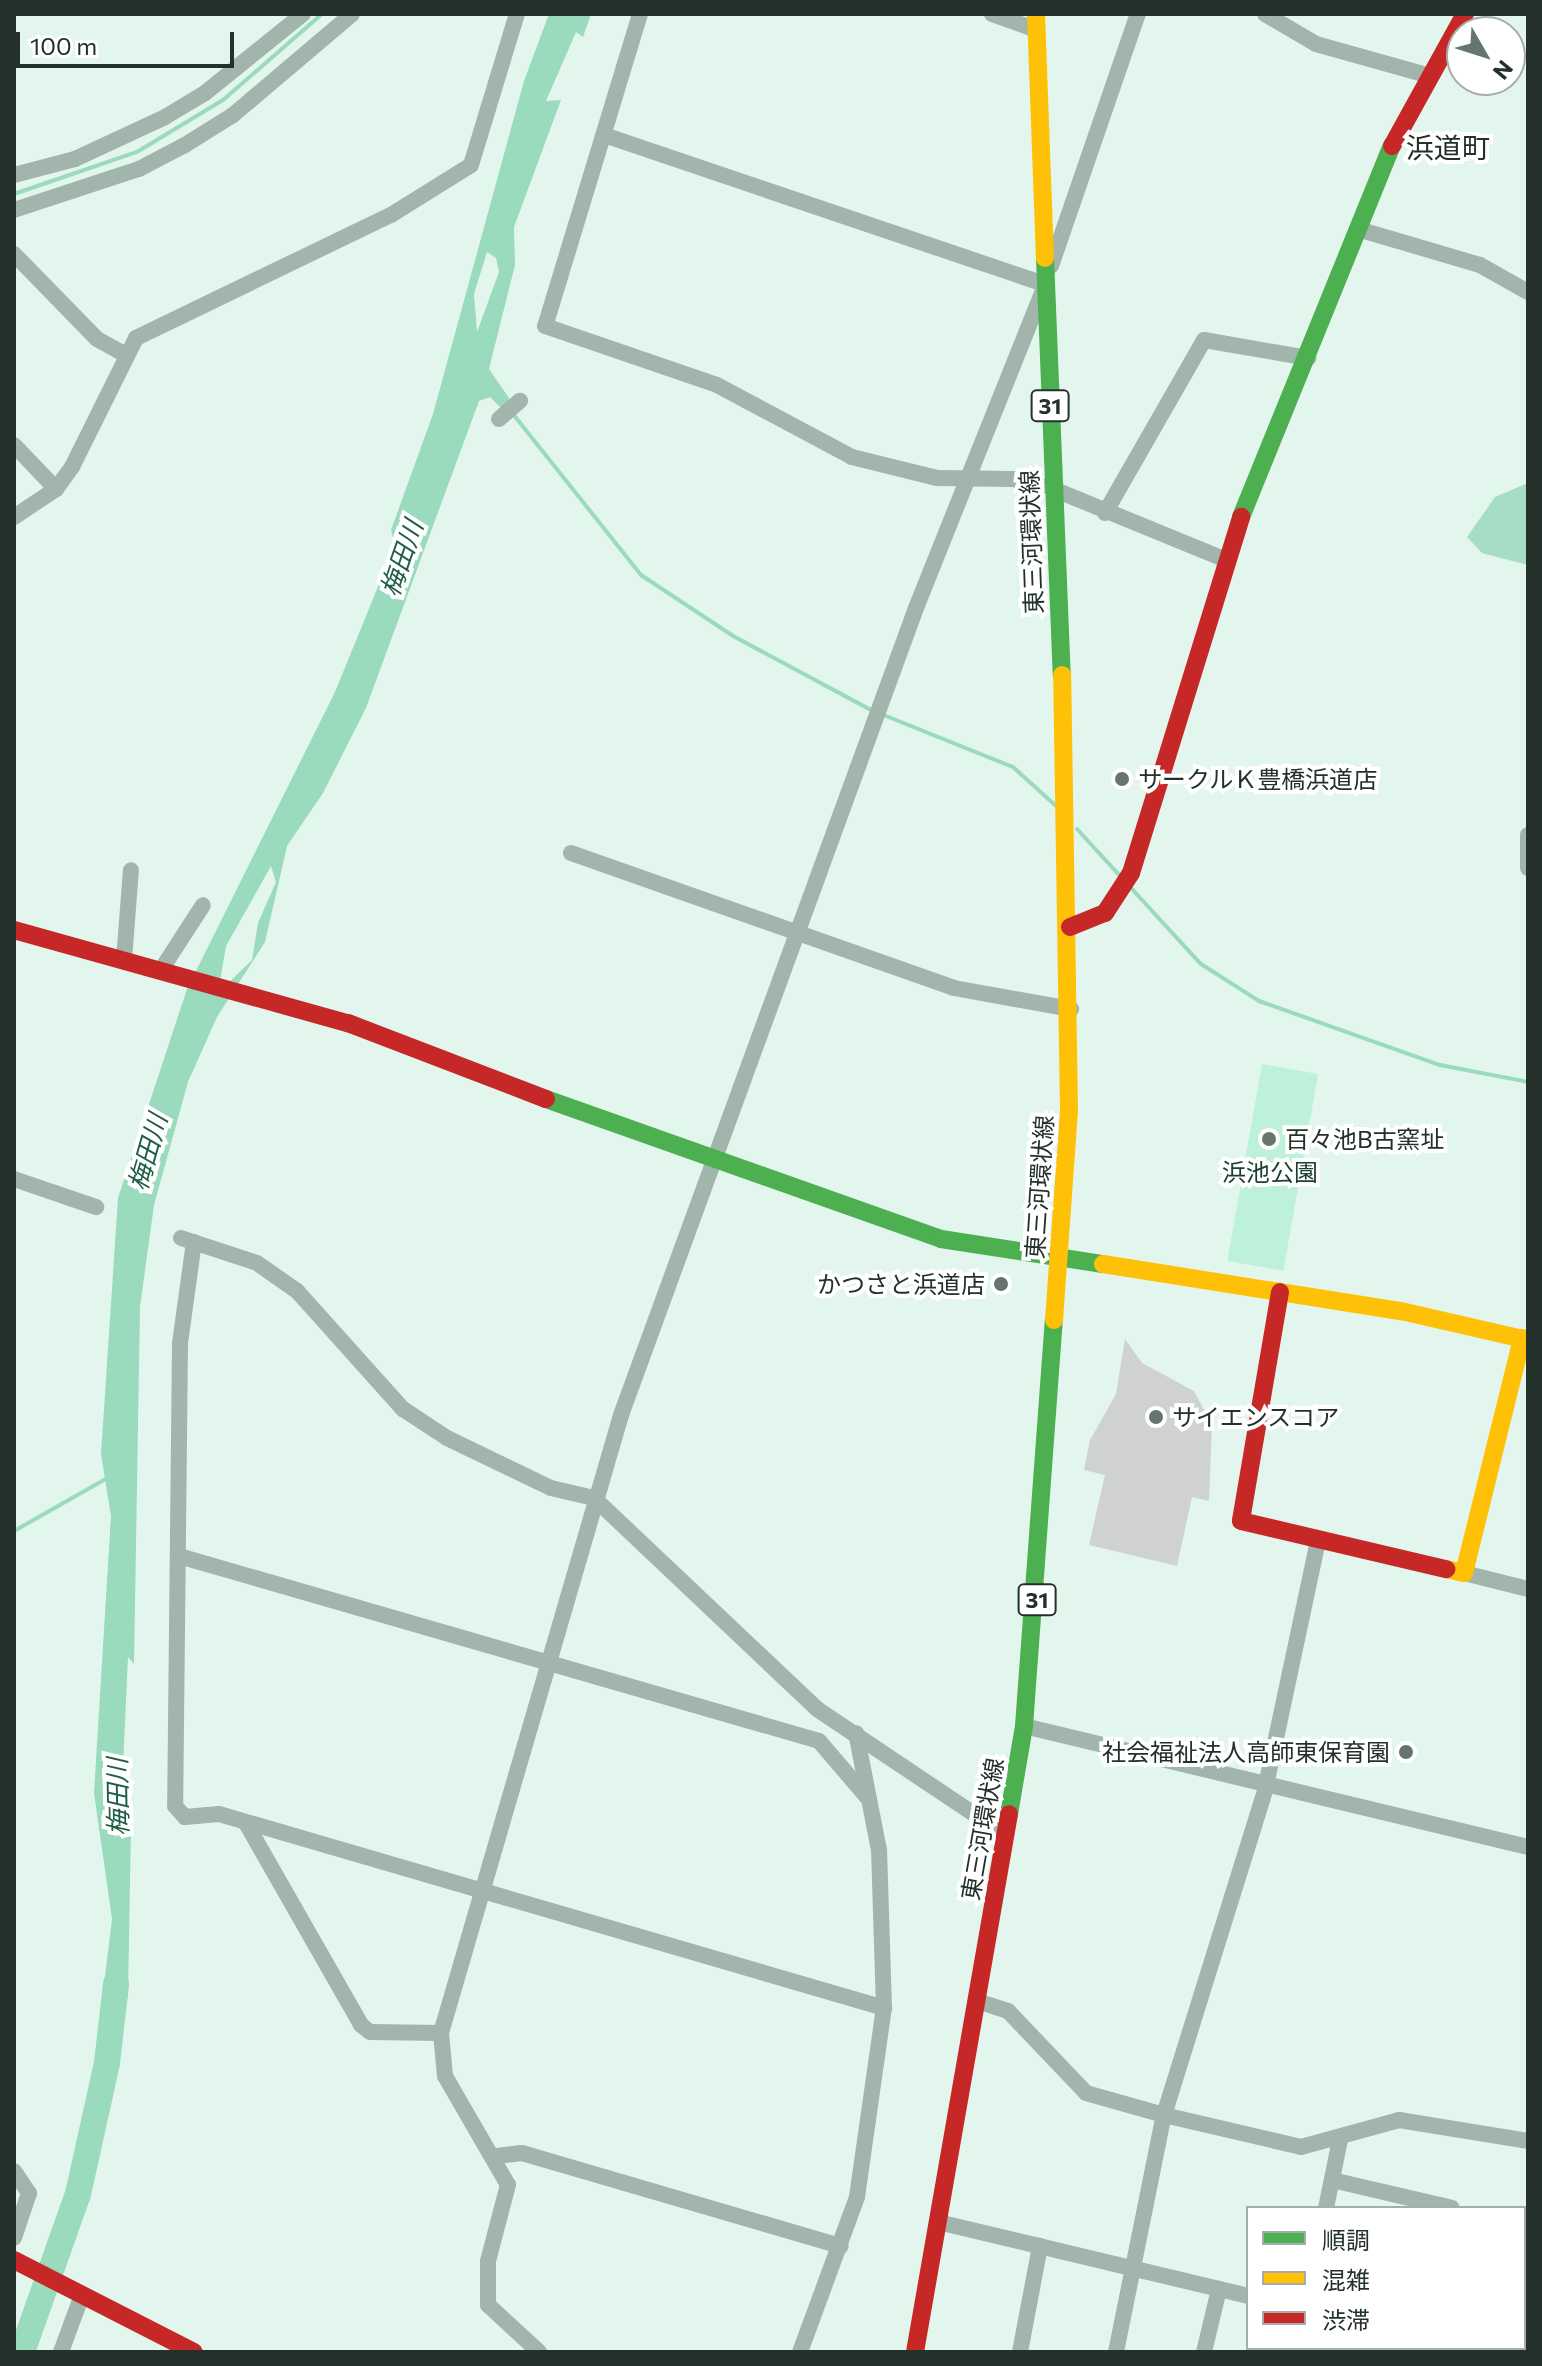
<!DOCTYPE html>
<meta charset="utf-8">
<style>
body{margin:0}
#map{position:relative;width:1542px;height:2366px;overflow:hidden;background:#e3f6ed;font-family:Commissioner,"Noto Sans JP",sans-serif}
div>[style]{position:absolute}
.green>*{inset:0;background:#bef1d9;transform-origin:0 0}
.forest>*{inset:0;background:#a6ddc4}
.water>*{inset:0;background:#9adabd}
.stream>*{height:4px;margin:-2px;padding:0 2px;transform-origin:2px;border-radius:2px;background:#9adabd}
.river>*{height:26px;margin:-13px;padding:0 13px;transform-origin:13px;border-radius:13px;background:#9adabd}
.building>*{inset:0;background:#d0d2d2}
.street>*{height:16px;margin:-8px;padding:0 8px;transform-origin:8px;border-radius:8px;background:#a2b5ac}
.fast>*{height:18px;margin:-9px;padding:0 9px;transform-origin:9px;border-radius:9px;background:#4caf50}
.slow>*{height:18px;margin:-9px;padding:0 9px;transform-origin:9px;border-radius:9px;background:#ffc107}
.jam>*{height:18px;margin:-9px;padding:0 9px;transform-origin:9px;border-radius:9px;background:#c62828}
.dots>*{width:22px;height:22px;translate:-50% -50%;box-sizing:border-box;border:4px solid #fff;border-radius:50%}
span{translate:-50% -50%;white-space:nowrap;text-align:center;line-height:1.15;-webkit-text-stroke:8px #fff;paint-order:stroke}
.shield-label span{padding:2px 6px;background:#fff;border:2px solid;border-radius:6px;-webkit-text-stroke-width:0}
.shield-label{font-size:22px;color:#23312a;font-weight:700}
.street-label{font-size:24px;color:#23312a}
.poi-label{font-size:24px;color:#23312a}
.left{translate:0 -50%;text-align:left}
.right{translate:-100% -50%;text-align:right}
.park-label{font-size:24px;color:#1a4030}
.water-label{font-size:26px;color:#1e5f46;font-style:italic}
.quarter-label{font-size:28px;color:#23312a}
.frame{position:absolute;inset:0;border:16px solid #23312a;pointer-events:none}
.legend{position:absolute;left:1246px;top:2206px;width:280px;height:144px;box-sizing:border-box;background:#fff;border:2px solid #a7adaa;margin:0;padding:10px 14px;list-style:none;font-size:24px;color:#23312a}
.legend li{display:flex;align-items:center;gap:16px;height:40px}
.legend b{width:40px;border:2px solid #a7adaa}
.north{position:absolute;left:1446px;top:16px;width:80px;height:80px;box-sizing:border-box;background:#fff;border:2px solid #a7adaa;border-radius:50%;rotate:129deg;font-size:22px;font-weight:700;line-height:32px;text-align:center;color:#23312a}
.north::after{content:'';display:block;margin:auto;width:28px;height:36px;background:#66766e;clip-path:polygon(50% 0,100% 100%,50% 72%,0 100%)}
.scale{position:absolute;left:16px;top:32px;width:218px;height:36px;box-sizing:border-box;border:4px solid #23312a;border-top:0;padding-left:10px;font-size:24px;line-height:28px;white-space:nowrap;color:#23312a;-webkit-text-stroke:6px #fff;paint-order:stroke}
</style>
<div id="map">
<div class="green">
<div style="left:1262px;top:1064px;width:57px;height:200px;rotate:10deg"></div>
</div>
<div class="forest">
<div style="clip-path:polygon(1528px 483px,1528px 565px,1482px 553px,1467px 537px,1495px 497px)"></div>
</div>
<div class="water">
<div style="clip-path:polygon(evenodd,549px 14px,591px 14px,583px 37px,576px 32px,546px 101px,561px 100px,514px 227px,515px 265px,489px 369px,511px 401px,501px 408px,490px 397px,479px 401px,366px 708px,323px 793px,287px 846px,265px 942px,217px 1017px,188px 1082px,154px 1205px,140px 1307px,134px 1664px,128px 1657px,123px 1766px,131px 1826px,128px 1996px,122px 2018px,100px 2017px,112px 1919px,94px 1793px,111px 1516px,101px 1454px,118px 1198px,187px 989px,335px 692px,395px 545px,391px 530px,433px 414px,524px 81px,549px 14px,487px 252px,496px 258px,499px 272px,477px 332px,474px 294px,487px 252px,549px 14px,271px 866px,276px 882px,258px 923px,252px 960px,218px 993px,226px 946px,271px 866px)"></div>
</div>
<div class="stream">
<div style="left:14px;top:194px;width:130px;rotate:-18.9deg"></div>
<div style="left:137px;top:152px;width:100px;rotate:-31.2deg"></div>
<div style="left:223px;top:100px;width:131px;rotate:-41deg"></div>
<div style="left:513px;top:414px;width:206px;rotate:51.5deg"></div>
<div style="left:641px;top:575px;width:110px;rotate:33.5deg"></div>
<div style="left:733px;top:636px;width:159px;rotate:28.2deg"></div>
<div style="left:881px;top:714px;width:142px;rotate:21.9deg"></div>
<div style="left:1013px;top:767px;width:57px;rotate:42.1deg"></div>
<div style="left:1077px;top:829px;width:64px;rotate:47.5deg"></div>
<div style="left:1131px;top:888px;width:103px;rotate:47.4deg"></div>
<div style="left:1201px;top:964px;width:69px;rotate:32.5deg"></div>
<div style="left:1259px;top:1001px;width:192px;rotate:19.5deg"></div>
<div style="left:1440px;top:1065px;width:90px;rotate:10.9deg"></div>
<div style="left:14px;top:1531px;width:109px;rotate:-29.6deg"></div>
</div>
<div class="river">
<div style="left:22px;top:2352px;width:168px;rotate:-70.5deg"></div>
<div style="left:78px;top:2194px;width:134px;rotate:-77.5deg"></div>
<div style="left:107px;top:2063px;width:80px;rotate:-83.5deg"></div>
</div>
<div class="building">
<div style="clip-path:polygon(1125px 1339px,1142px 1363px,1194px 1391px,1212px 1425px,1209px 1501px,1192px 1497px,1177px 1566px,1089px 1545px,1105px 1475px,1084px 1470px,1090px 1440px,1116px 1394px)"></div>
</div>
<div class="street">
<div style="left:640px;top:14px;width:326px;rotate:106.9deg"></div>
<div style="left:545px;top:326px;width:182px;rotate:18.9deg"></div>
<div style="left:717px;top:385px;width:153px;rotate:28.1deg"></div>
<div style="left:852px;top:457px;width:88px;rotate:13.9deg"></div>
<div style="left:937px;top:478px;width:76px;rotate:0.8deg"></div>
<div style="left:1013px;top:479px;width:41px;rotate:14deg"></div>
<div style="left:1053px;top:489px;width:185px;rotate:22.3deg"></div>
<div style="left:992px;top:14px;width:48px;rotate:19.6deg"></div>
<div style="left:1265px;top:14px;width:59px;rotate:30.5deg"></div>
<div style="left:1316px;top:44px;width:115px;rotate:15.6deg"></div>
<div style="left:604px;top:135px;width:465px;rotate:18.7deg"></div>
<div style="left:14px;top:175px;width:63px;rotate:-14.7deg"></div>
<div style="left:75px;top:159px;width:99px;rotate:-25deg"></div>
<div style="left:165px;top:117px;width:47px;rotate:-31deg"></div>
<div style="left:205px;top:93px;width:126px;rotate:-38.9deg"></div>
<div style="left:14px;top:210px;width:132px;rotate:-18.2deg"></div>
<div style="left:139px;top:169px;width:52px;rotate:-27.6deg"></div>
<div style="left:185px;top:145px;width:57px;rotate:-32deg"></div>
<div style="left:233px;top:115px;width:156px;rotate:-40.3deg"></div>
<div style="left:1361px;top:230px;width:124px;rotate:16.4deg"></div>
<div style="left:1480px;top:265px;width:55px;rotate:29.4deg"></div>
<div style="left:14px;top:254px;width:119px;rotate:45.7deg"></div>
<div style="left:97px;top:339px;width:31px;rotate:29deg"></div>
<div style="left:1051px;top:266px;width:267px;rotate:-71deg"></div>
<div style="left:499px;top:419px;width:28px;rotate:-41deg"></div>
<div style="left:14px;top:445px;width:61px;rotate:46.3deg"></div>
<div style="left:1105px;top:513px;width:199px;rotate:-60.2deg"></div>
<div style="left:1204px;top:340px;width:106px;rotate:9.8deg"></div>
<div style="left:14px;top:517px;width:50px;rotate:-33.7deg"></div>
<div style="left:56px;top:489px;width:27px;rotate:-54deg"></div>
<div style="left:72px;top:467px;width:144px;rotate:-63.6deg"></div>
<div style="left:136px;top:338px;width:283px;rotate:-25.8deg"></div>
<div style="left:391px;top:215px;width:94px;rotate:-32deg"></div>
<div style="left:471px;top:165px;width:158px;rotate:-73.1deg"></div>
<div style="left:1528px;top:835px;width:33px;rotate:90deg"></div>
<div style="left:571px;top:853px;width:406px;rotate:19.4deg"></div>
<div style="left:954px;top:988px;width:119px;rotate:10.2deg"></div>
<div style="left:124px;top:960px;width:90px;rotate:-85.6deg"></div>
<div style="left:161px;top:970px;width:77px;rotate:-57.1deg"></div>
<div style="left:14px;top:1179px;width:87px;rotate:18.9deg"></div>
<div style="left:181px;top:1238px;width:80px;rotate:18.2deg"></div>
<div style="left:257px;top:1263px;width:49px;rotate:35deg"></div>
<div style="left:297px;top:1291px;width:159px;rotate:48.1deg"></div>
<div style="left:403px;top:1409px;width:53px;rotate:33.4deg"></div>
<div style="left:447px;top:1438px;width:115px;rotate:25.7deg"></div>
<div style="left:551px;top:1488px;width:44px;rotate:13.1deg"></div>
<div style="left:594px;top:1498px;width:307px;rotate:43.4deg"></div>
<div style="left:817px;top:1709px;width:226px;rotate:33.8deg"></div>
<div style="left:194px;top:1242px;width:102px;rotate:97.9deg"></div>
<div style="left:180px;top:1343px;width:463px;rotate:90.6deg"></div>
<div style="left:175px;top:1806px;width:15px;rotate:48deg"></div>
<div style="left:185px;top:1817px;width:34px;rotate:-5deg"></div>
<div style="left:219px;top:1814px;width:693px;rotate:16.26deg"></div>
<div style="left:179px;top:1556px;width:666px;rotate:16.12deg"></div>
<div style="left:819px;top:1741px;width:74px;rotate:49.4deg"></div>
<div style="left:1464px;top:1573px;width:66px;rotate:14deg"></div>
<div style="left:1024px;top:1726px;width:518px;rotate:13.5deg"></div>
<div style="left:246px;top:1823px;width:232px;rotate:60.3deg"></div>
<div style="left:361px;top:2025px;width:11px;rotate:38deg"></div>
<div style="left:370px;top:2032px;width:71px;rotate:0.8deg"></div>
<div style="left:977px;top:2001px;width:33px;rotate:18deg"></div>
<div style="left:1008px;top:2011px;width:113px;rotate:46.4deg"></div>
<div style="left:1086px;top:2093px;width:81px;rotate:15.8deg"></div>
<div style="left:1164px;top:2115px;width:141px;rotate:13.1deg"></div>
<div style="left:1301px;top:2147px;width:102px;rotate:-15.4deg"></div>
<div style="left:1399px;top:2120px;width:131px;rotate:9.2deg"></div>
<div style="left:497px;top:2156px;width:25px;rotate:-7deg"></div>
<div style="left:522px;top:2153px;width:332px;rotate:16.3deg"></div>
<div style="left:14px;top:2171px;width:27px;rotate:56deg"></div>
<div style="left:29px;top:2193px;width:47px;rotate:108.4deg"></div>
<div style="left:1332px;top:2180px;width:123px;rotate:13.1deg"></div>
<div style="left:1326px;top:2208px;width:69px;rotate:-78.4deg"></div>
<div style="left:938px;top:2222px;width:319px;rotate:13.4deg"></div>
<div style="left:1456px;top:2348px;width:16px;rotate:14deg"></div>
<div style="left:61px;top:2352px;width:61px;rotate:-69.8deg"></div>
<div style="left:539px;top:2352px;width:69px;rotate:-137.3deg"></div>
<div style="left:488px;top:2305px;width:44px;rotate:-90deg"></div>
<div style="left:488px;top:2261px;width:79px;rotate:-75.3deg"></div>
<div style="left:508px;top:2185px;width:126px;rotate:-120deg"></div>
<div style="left:445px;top:2076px;width:43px;rotate:-95.3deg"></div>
<div style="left:441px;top:2033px;width:644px;rotate:-73.76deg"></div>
<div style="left:621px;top:1415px;width:859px;rotate:-69.92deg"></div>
<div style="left:916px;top:608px;width:345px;rotate:-68.2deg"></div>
<div style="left:800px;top:2352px;width:165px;rotate:-69.8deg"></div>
<div style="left:857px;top:2197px;width:191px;rotate:-81.9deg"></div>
<div style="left:884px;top:2008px;width:158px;rotate:-91.8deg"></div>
<div style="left:879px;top:1850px;width:119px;rotate:-101.1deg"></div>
<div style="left:1020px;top:2352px;width:108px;rotate:-79.3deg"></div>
<div style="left:1116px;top:2352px;width:242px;rotate:-78.6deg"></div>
<div style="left:1164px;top:2115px;width:340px;rotate:-72.7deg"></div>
<div style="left:1265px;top:1790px;width:255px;rotate:-78deg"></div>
<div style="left:1204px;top:2352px;width:65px;rotate:-76.6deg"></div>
<div style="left:1289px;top:2352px;width:4px;rotate:-76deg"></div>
<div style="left:1409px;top:2352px;width:4px;rotate:-76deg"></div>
</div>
<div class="fast">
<div style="left:1045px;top:258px;width:417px;rotate:87.7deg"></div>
<div style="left:1241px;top:517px;width:401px;rotate:-67.9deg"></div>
<div style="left:546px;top:1099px;width:419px;rotate:19.5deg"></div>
<div style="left:941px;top:1239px;width:164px;rotate:8.8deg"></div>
<div style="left:1009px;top:1814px;width:89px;rotate:-80.3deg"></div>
<div style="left:1024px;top:1726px;width:407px;rotate:-85.8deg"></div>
</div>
<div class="slow">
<div style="left:1036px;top:14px;width:244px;rotate:87.9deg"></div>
<div style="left:1103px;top:1264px;width:302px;rotate:9deg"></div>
<div style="left:1401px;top:1311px;width:130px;rotate:12.9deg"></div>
<div style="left:1054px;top:1320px;width:210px;rotate:-85.9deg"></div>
<div style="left:1069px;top:1111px;width:436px;rotate:-90.9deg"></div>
<div style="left:1446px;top:1569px;width:18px;rotate:13deg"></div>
<div style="left:1464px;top:1573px;width:242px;rotate:-76.1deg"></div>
</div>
<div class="jam">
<div style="left:1392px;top:146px;width:151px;rotate:-61.1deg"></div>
<div style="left:1070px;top:927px;width:38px;rotate:-22deg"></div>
<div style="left:1105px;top:913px;width:48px;rotate:-57deg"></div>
<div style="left:1131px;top:873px;width:373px;rotate:-72.8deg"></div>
<div style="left:14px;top:930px;width:347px;rotate:15.6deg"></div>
<div style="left:348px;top:1023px;width:212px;rotate:21deg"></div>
<div style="left:1280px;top:1292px;width:232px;rotate:99.7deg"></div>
<div style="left:1241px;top:1521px;width:211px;rotate:13.2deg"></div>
<div style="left:14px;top:2260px;width:202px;rotate:27.1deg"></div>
<div style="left:915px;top:2352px;width:546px;rotate:-80.09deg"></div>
</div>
<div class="dots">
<div style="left:1122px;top:779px;background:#66766e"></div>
<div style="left:1269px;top:1139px;background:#66766e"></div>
<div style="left:1001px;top:1284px;background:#66766e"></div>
<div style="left:1156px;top:1417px;background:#66766e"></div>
<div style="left:1406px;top:1752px;background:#66766e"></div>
</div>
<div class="shield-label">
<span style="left:1050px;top:406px">31</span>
<span style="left:1037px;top:1600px">31</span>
</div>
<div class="street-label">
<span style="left:1031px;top:542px;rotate:-92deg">東三河環状線</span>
<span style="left:1039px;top:1187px;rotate:-86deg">東三河環状線</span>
<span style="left:982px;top:1829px;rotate:-80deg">東三河環状線</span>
</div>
<div class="poi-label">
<span class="left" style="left:1138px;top:779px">サークルＫ豊橋浜道店</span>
<span class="left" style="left:1285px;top:1139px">百々池B古窯址</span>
<span class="right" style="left:985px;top:1284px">かつさと浜道店</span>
<span class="left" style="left:1172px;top:1417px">サイエンスコア</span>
<span class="right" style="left:1390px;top:1752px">社会福祉法人高師東保育園</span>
</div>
<div class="park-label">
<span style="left:1270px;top:1172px">浜池公園</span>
</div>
<div class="water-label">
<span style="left:401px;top:558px;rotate:-71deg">梅田川</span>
<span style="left:147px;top:1152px;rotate:-74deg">梅田川</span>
<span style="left:117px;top:1797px;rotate:-91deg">梅田川</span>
</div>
<div class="quarter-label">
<span style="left:1448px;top:147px">浜道町</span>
</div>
<div class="frame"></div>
<ul class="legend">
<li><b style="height:10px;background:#4caf50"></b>順調</li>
<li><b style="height:10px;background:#ffc107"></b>混雑</li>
<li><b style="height:10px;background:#c62828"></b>渋滞</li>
</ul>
<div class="north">N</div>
<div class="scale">100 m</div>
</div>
